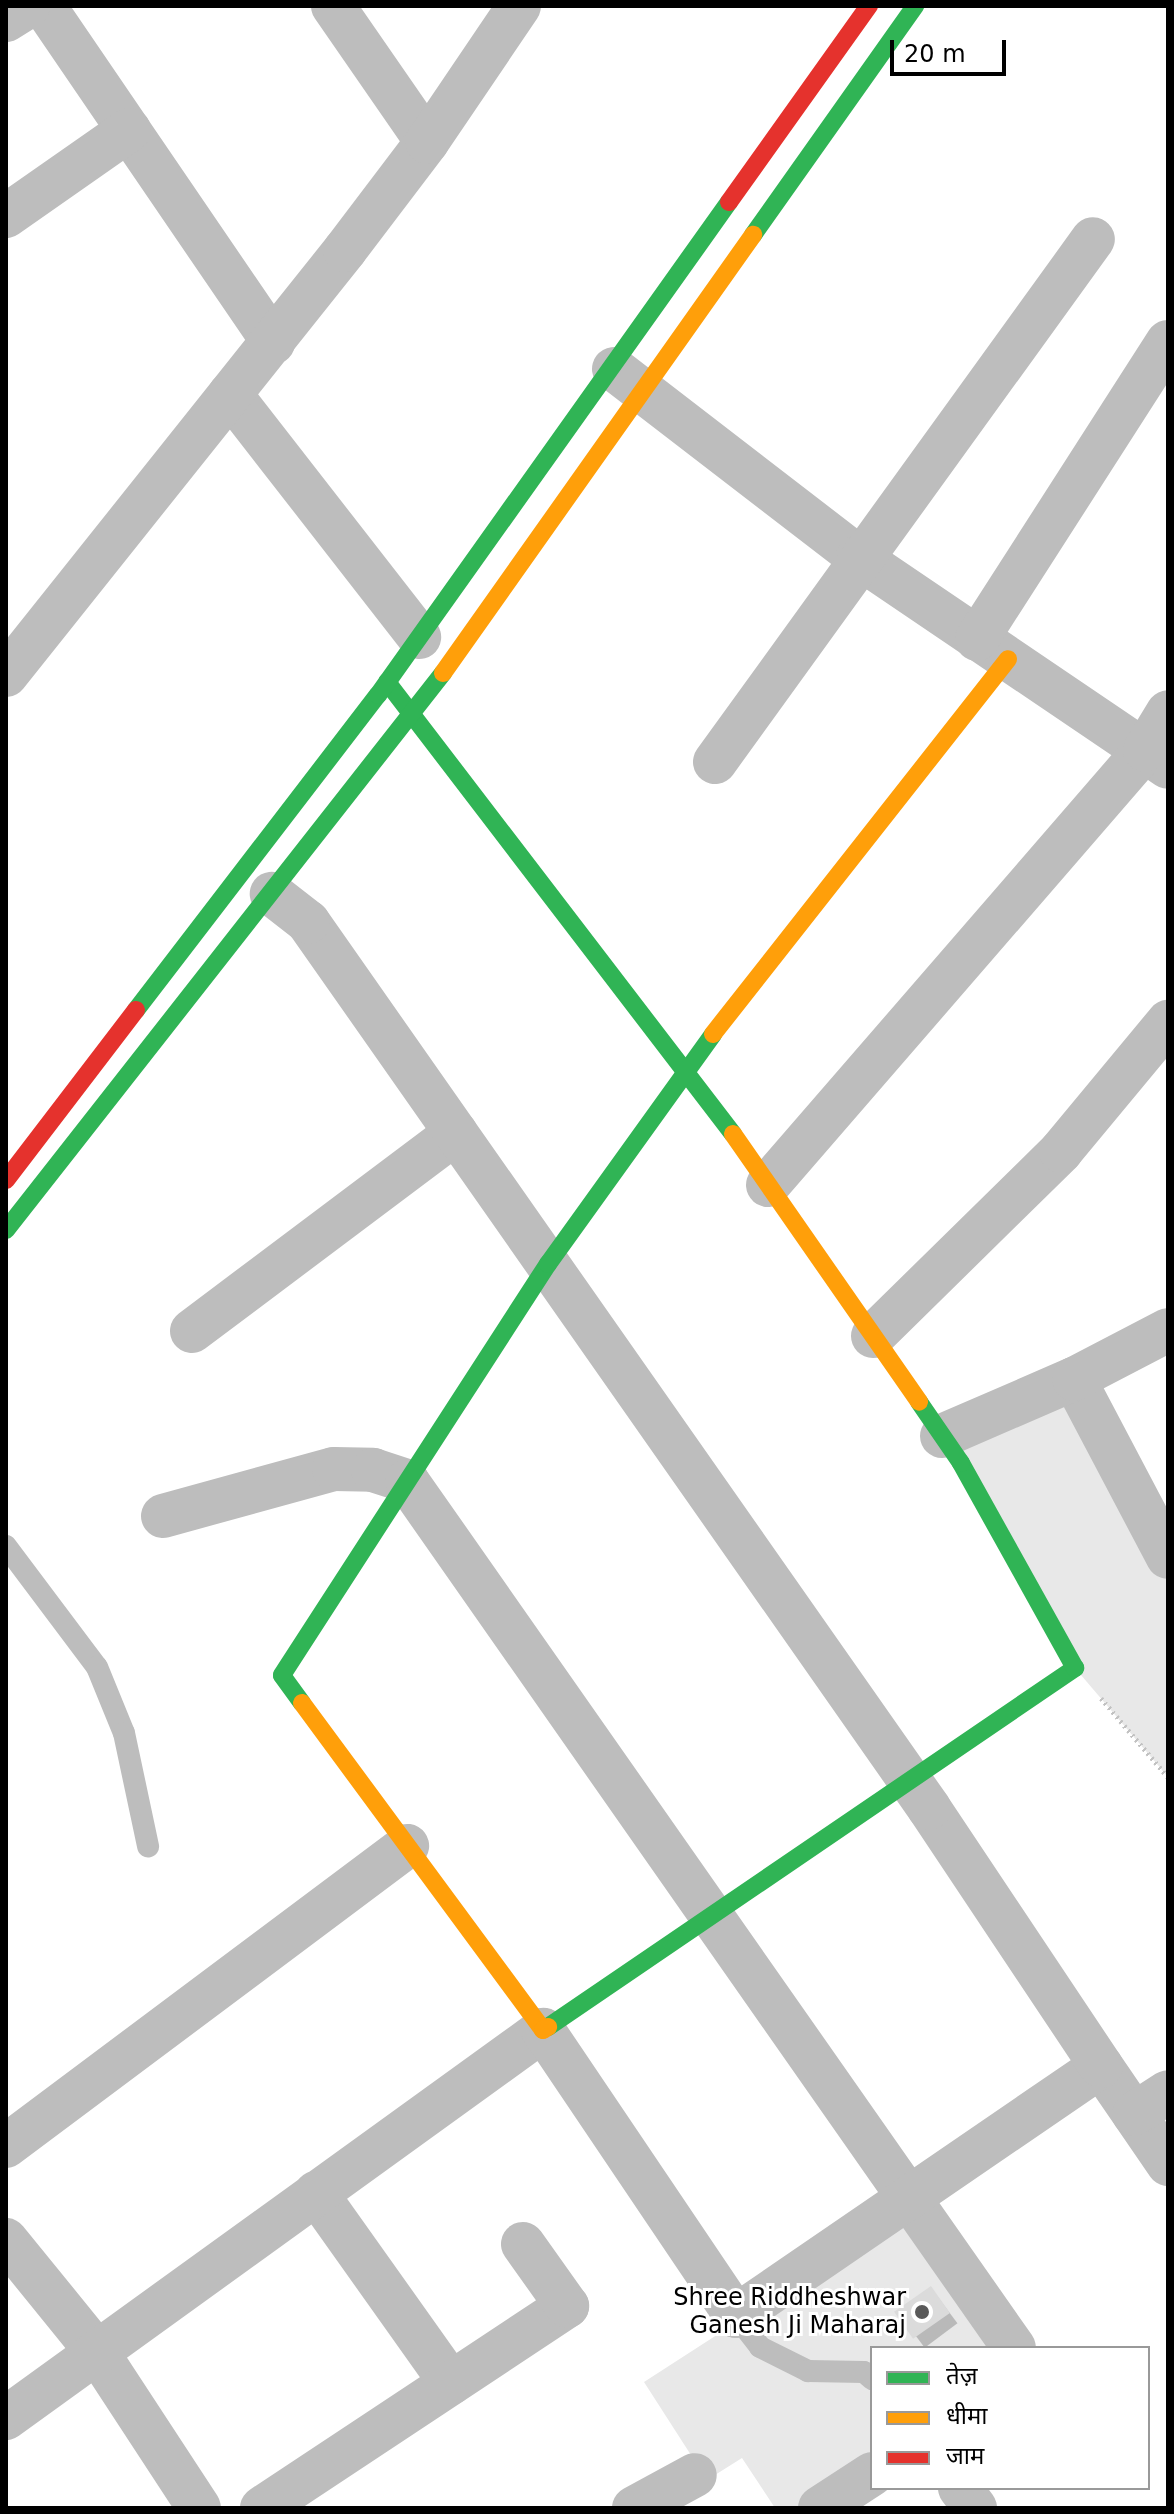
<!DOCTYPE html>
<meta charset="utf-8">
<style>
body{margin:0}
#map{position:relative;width:1174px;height:2514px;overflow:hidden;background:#fff;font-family:"DejaVu Sans","Noto Sans Devanagari",sans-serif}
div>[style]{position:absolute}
.green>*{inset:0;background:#e8e8e8}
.shadow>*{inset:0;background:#0003;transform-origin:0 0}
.building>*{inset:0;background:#dbdbdb;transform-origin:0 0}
.path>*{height:5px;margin-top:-2.5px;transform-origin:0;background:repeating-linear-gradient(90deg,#c2c2c2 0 2px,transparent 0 6px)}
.lane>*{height:22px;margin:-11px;padding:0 11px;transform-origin:11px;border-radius:11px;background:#bdbdbd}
.street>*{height:44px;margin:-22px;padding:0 22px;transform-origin:22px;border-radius:22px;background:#bdbdbd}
.fast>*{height:18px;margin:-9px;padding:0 9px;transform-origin:9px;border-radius:9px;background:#30b455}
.slow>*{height:18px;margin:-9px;padding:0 9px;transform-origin:9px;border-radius:9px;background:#ff9f0a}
.jam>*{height:18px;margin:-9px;padding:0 9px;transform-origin:9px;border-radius:9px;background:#e5322d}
.dots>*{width:22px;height:22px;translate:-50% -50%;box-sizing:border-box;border:4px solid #fff;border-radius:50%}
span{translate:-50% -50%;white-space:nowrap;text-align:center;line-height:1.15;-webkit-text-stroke:6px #fff;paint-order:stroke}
.poi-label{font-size:24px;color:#000}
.right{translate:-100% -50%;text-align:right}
.frame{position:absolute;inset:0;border:8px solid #000;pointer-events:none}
.legend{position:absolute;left:870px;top:2346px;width:280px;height:144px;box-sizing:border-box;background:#fff;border:2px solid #999;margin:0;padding:10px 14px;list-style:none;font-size:24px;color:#000}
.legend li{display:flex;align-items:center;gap:16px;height:40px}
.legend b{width:40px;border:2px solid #999}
.scale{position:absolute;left:890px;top:40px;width:116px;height:36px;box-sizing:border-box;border:4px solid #000;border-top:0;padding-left:10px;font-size:24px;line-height:28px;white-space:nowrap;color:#000;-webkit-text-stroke:6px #fff;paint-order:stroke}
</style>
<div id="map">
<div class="green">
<div style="clip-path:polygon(1074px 1379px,1168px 1557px,1168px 1777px,1075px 1668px,942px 1436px)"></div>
<div style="clip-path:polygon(904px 2214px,991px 2348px,872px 2348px,872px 2459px,795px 2508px,775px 2508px,742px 2458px,707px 2480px,644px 2382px)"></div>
</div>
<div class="shadow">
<div style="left:931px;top:2288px;width:44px;height:41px;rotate:53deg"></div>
</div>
<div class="building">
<div style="left:931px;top:2286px;width:33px;height:45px;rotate:55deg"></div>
</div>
<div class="path">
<div style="left:1101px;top:1698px;width:104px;rotate:49.7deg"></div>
</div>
<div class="lane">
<div style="left:6px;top:1546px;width:151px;rotate:53.1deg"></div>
<div style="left:97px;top:1667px;width:71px;rotate:67.8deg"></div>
<div style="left:124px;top:1733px;width:116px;rotate:78deg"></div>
<div style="left:736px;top:2316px;width:39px;rotate:52deg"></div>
<div style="left:760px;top:2347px;width:54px;rotate:26.6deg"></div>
<div style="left:808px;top:2371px;width:56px;rotate:1deg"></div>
<div style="left:864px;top:2372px;width:11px;rotate:41deg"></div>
</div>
<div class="street">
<div style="left:44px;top:6px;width:407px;rotate:55.7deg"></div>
<div style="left:333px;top:6px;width:165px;rotate:55.3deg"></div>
<div style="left:6px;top:20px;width:26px;rotate:-32deg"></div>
<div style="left:6px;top:216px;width:150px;rotate:-35deg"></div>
<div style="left:614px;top:369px;width:308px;rotate:37.6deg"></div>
<div style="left:858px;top:557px;width:374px;rotate:34.1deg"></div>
<div style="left:230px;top:394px;width:308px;rotate:52.1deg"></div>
<div style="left:977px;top:639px;width:353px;rotate:-57.3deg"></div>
<div style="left:6px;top:675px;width:544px;rotate:-51.42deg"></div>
<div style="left:345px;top:250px;width:136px;rotate:-52.8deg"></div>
<div style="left:427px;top:142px;width:164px;rotate:-55.9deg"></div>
<div style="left:715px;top:762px;width:645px;rotate:-54.14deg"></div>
<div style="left:768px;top:1185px;width:576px;rotate:-49.09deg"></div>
<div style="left:1145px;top:750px;width:44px;rotate:-58.8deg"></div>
<div style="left:192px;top:1331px;width:330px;rotate:-36.9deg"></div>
<div style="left:873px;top:1336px;width:264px;rotate:-44.5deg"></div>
<div style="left:1061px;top:1151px;width:168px;rotate:-50.3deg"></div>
<div style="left:1074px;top:1379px;width:201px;rotate:62.2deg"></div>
<div style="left:942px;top:1436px;width:144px;rotate:-23.4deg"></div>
<div style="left:1074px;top:1379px;width:106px;rotate:-27.5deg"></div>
<div style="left:163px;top:1516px;width:177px;rotate:-15.4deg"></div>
<div style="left:334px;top:1469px;width:39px;rotate:1deg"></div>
<div style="left:373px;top:1470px;width:36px;rotate:18deg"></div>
<div style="left:407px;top:1481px;width:1058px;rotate:55deg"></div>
<div style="left:1101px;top:2066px;width:119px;rotate:55.6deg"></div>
<div style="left:1134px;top:2114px;width:40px;rotate:-32.9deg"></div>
<div style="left:6px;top:2146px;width:501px;rotate:-36.8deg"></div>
<div style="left:316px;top:2193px;width:233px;rotate:54.6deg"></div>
<div style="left:6px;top:2240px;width:144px;rotate:50.9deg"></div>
<div style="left:97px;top:2352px;width:186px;rotate:56.8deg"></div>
<div style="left:6px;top:2418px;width:663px;rotate:-35.85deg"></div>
<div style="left:543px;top:2030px;width:345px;rotate:56deg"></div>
<div style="left:736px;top:2316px;width:442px;rotate:-34.4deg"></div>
<div style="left:1101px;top:2066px;width:310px;rotate:-123.7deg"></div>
<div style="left:929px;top:1808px;width:1082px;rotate:-125.03deg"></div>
<div style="left:308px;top:922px;width:46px;rotate:-142.1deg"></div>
<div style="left:960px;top:2488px;width:25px;rotate:53deg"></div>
<div style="left:262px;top:2508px;width:366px;rotate:-33.5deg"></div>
<div style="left:567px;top:2306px;width:76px;rotate:-125.4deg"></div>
<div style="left:634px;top:2508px;width:69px;rotate:-28.4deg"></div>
<div style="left:820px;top:2508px;width:62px;rotate:-33.2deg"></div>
</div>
<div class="fast">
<div style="left:753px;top:235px;width:281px;rotate:-54.7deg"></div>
<div style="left:387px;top:682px;width:569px;rotate:52.57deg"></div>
<div style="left:136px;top:1010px;width:397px;rotate:-52.5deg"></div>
<div style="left:378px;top:695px;width:605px;rotate:-54.55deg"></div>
<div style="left:6px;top:1230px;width:708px;rotate:-51.88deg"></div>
<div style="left:302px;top:1703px;width:34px;rotate:-126deg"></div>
<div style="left:282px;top:1675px;width:490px;rotate:-57.1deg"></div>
<div style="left:548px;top:1264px;width:283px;rotate:-54.3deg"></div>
<div style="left:548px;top:2027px;width:638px;rotate:-34.26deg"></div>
<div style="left:1075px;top:1668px;width:235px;rotate:-119.1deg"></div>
<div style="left:961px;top:1463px;width:74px;rotate:-124.5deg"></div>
</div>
<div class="slow">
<div style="left:443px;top:673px;width:537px;rotate:-54.71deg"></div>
<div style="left:713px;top:1034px;width:477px;rotate:-51.8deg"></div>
<div style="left:733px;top:1134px;width:326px;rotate:55.2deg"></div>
<div style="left:302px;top:1703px;width:406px;rotate:53.6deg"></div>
<div style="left:543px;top:2030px;width:6px;rotate:-31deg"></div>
</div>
<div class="jam">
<div style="left:729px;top:202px;width:241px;rotate:-54.5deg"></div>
<div style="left:6px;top:1180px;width:214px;rotate:-52.6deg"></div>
</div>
<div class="dots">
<div style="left:922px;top:2312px;background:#595959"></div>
</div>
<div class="poi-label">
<span class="right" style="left:906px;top:2312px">Shree Riddheshwar<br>Ganesh Ji Maharaj</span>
</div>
<div class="frame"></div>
<ul class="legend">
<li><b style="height:10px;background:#30b455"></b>तेज़</li>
<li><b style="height:10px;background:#ff9f0a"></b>धीमा</li>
<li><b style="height:10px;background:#e5322d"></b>जाम</li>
</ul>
<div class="scale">20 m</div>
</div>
